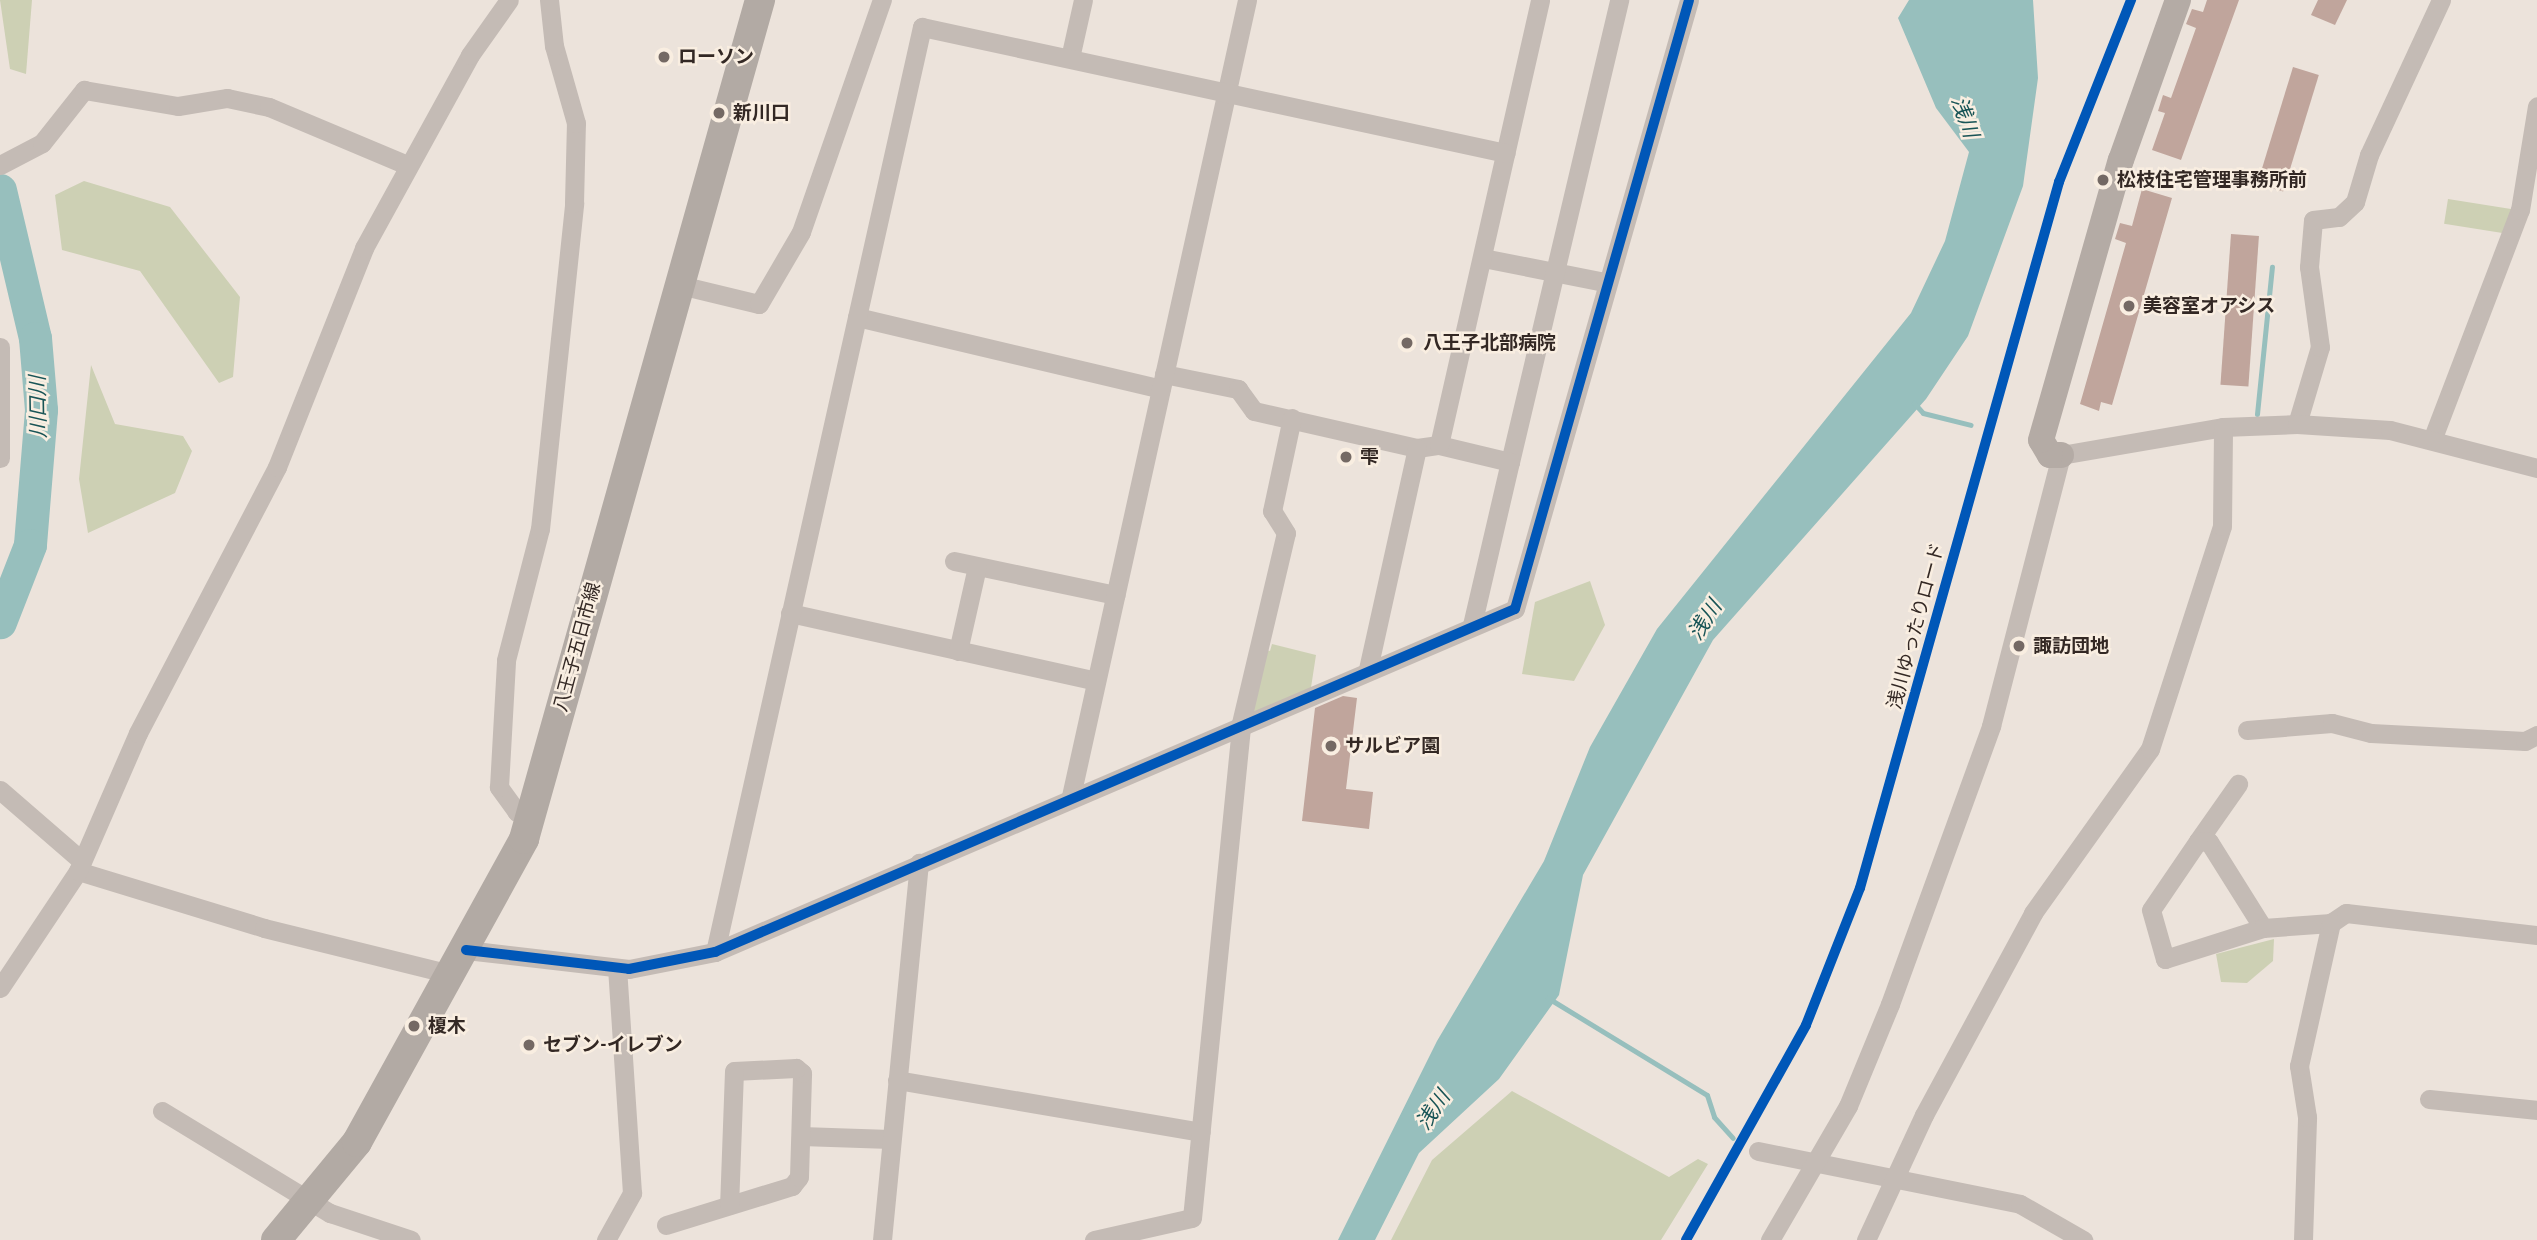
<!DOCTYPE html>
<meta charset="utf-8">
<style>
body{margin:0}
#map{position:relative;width:2537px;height:1240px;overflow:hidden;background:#ece3db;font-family:"Roboto Condensed","Noto Sans JP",sans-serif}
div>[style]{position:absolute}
.green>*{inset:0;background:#cdd0b4;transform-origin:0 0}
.water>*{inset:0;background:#97bfbd}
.stream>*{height:5px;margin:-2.5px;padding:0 2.5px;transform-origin:2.5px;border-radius:2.5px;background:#97bfbd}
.river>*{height:33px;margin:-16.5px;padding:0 16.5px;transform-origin:16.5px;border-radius:16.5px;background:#97bfbd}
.building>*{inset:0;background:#c0a59c;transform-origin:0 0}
.street>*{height:19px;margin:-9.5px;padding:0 9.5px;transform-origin:9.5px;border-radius:9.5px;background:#c4bbb5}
.secondary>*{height:26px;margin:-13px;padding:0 13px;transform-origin:13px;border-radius:13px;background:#b4aba5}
.primary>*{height:30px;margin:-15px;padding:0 15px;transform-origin:15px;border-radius:15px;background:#b2aaa4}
.cycleway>*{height:10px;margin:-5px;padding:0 5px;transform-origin:5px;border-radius:5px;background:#0057b8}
.dots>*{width:19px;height:19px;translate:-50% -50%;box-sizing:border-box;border:4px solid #f9eee1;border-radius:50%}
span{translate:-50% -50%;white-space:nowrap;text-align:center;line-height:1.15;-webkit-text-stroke:5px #f9eee1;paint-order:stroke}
.poi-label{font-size:19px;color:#332824;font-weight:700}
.left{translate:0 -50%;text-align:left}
.street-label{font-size:19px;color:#332824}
.water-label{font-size:21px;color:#185456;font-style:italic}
</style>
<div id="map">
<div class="green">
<div style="clip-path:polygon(0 0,32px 0,26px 74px,10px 69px)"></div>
<div style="clip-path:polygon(84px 181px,170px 207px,240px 297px,233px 377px,219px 383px,140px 271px,62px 250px,55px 195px)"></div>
<div style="left:2448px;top:199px;width:67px;height:25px;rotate:9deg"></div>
<div style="clip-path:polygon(91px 365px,115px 424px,183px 436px,192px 451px,175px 493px,88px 533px,79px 479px)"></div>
<div style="clip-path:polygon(1590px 581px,1605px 625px,1574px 681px,1522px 674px,1535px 602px)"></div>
<div style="clip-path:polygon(1272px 644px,1316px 655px,1310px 694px,1241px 723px,1259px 648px,1270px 651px)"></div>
<div style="clip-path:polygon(2274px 939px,2273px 961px,2247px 983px,2221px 982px,2216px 954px)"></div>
<div style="clip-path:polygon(1512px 1091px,1669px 1177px,1698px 1159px,1708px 1164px,1661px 1240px,1391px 1240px,1432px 1160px)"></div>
</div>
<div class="water">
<div style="clip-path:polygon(1909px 0,2033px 0,2038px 78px,2023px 186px,1968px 336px,1926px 399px,1713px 640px,1583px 875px,1559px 995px,1499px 1079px,1419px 1153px,1375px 1240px,1338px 1240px,1437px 1041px,1544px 861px,1590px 747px,1657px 629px,1911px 313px,1945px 241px,1969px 152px,1936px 108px,1898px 18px)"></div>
</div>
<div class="stream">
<div style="left:1914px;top:403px;width:13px;rotate:48deg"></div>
<div style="left:1923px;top:413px;width:49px;rotate:14deg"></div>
<div style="left:2257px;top:414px;width:148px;rotate:-84.2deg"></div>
<div style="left:1548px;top:998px;width:186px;rotate:31.4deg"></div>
<div style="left:1707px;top:1095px;width:23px;rotate:72deg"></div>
<div style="left:1714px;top:1117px;width:28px;rotate:48deg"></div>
</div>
<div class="river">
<div style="left:0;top:190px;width:152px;rotate:76.7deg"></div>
<div style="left:35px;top:338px;width:72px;rotate:85.2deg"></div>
<div style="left:41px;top:410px;width:135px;rotate:94.7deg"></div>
<div style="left:30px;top:545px;width:83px;rotate:111.3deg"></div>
</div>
<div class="building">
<div style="clip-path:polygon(2207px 0,2239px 0,2181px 160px,2152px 150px,2165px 113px,2158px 111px,2163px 95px,2171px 98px,2196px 28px,2186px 24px,2192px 9px,2203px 12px)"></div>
<div style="clip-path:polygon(2318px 0,2347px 0,2335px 25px,2311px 15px)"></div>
<div style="left:2293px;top:67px;width:27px;height:122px;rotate:17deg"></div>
<div style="clip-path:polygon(2142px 189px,2172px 198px,2112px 405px,2101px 402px,2099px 411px,2080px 404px,2126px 243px,2115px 239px,2120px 223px,2132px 226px)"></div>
<div style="left:2231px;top:234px;width:28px;height:151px;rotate:4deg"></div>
<div style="clip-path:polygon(1343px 696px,1357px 698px,1346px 789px,1373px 792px,1369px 829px,1302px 821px,1315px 708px)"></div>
</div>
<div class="street">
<div style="left:1070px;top:58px;width:59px;rotate:-77.4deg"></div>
<div style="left:0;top:165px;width:47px;rotate:-27.6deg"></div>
<div style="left:42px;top:143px;width:68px;rotate:-51.6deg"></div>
<div style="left:84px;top:90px;width:95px;rotate:9.7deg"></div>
<div style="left:178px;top:106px;width:50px;rotate:-9.3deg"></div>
<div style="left:227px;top:98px;width:43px;rotate:12.1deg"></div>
<div style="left:269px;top:107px;width:150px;rotate:22.8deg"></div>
<div style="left:1483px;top:258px;width:123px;rotate:11.2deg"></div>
<div style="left:680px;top:285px;width:81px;rotate:13.5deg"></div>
<div style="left:759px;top:304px;width:83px;rotate:-59.7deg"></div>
<div style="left:801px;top:232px;width:246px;rotate:-70.8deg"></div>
<div style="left:857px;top:317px;width:312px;rotate:13.3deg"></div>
<div style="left:0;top:347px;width:111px;rotate:90deg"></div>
<div style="left:1164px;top:374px;width:76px;rotate:11.5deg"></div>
<div style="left:1238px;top:389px;width:27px;rotate:54deg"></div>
<div style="left:1254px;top:411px;width:167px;rotate:12.8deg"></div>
<div style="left:1417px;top:448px;width:22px;rotate:-8deg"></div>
<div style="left:2297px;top:424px;width:80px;rotate:-73.4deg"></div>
<div style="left:2320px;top:347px;width:81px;rotate:-97.8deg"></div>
<div style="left:2309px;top:267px;width:47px;rotate:-85.1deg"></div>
<div style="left:2313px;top:220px;width:26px;rotate:-7deg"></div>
<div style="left:2339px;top:217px;width:22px;rotate:-43deg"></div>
<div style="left:2355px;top:202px;width:49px;rotate:-73.4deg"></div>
<div style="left:2369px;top:155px;width:171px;rotate:-65.1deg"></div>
<div style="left:2432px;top:440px;width:246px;rotate:-69.1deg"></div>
<div style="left:2520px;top:210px;width:105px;rotate:-80.7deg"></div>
<div style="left:1510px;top:462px;width:475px;rotate:-76.7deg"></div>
<div style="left:954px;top:561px;width:165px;rotate:11.9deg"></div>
<div style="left:790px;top:613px;width:313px;rotate:12.5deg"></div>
<div style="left:1472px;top:625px;width:167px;rotate:-76.9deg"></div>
<div style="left:1510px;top:462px;width:73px;rotate:-166.5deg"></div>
<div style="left:1439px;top:445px;width:456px;rotate:-77.2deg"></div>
<div style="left:958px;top:651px;width:86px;rotate:-77.3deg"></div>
<div style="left:1368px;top:669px;width:226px;rotate:-77.5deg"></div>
<div style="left:2247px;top:730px;width:85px;rotate:-4.7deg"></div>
<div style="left:2332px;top:723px;width:40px;rotate:14.4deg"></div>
<div style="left:2371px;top:733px;width:154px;rotate:3deg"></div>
<div style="left:2525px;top:741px;width:13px;rotate:-27deg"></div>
<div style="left:0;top:790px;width:108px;rotate:40.9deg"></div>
<div style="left:1071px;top:796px;width:815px;rotate:-77.53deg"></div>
<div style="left:532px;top:816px;width:16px;rotate:-165deg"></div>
<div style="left:517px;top:812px;width:31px;rotate:-126deg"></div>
<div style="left:499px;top:787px;width:127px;rotate:-86.8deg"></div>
<div style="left:506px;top:660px;width:135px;rotate:-75.5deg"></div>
<div style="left:540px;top:529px;width:328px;rotate:-84deg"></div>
<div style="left:574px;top:203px;width:80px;rotate:-88.6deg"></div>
<div style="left:576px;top:123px;width:80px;rotate:-105.9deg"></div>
<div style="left:554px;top:46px;width:46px;rotate:-96.2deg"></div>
<div style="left:2198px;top:841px;width:70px;rotate:-54.9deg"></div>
<div style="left:78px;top:871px;width:195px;rotate:17deg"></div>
<div style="left:264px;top:928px;width:196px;rotate:13.9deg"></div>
<div style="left:2263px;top:928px;width:102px;rotate:-122.1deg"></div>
<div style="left:2209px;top:842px;width:11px;rotate:-175deg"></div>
<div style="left:2198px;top:841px;width:83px;rotate:124.3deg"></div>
<div style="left:2151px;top:910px;width:51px;rotate:74.1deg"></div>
<div style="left:2165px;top:959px;width:103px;rotate:-17.6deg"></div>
<div style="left:2263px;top:928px;width:68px;rotate:-4.2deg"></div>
<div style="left:466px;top:950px;width:164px;rotate:6.6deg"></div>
<div style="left:629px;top:969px;width:88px;rotate:-11.2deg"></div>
<div style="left:715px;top:952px;width:870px;rotate:-23.21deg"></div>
<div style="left:1515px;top:609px;width:633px;rotate:-74.05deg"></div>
<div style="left:715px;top:952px;width:948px;rotate:-77.39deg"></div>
<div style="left:922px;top:27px;width:597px;rotate:12.18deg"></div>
<div style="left:0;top:988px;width:141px;rotate:-56.3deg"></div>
<div style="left:78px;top:871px;width:150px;rotate:-66.5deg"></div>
<div style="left:138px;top:733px;width:300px;rotate:-62.4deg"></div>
<div style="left:277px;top:467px;width:236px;rotate:-68.3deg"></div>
<div style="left:364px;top:248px;width:220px;rotate:-61.2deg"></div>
<div style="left:470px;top:55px;width:67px;rotate:-54.7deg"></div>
<div style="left:897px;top:1080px;width:308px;rotate:9.7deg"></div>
<div style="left:2429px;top:1099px;width:109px;rotate:5.8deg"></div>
<div style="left:162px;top:1111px;width:197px;rotate:31.3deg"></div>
<div style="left:330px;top:1213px;width:85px;rotate:18.4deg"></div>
<div style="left:801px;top:1136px;width:89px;rotate:1.9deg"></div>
<div style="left:1758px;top:1151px;width:267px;rotate:11.4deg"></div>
<div style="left:2020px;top:1204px;width:73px;rotate:29.7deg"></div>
<div style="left:666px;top:1225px;width:132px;rotate:-17.2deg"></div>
<div style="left:792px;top:1186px;width:11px;rotate:-52deg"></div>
<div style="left:799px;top:1177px;width:104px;rotate:-88.3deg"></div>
<div style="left:802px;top:1073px;width:8px;rotate:-140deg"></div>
<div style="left:796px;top:1068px;width:62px;rotate:177.2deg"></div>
<div style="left:734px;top:1071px;width:134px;rotate:92.1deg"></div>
<div style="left:606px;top:1240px;width:54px;rotate:-61deg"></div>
<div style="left:632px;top:1193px;width:225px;rotate:-93.8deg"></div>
<div style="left:882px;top:1240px;width:379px;rotate:-84.4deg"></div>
<div style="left:1094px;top:1240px;width:100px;rotate:-12.7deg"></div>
<div style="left:1192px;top:1218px;width:497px;rotate:-84.3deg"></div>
<div style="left:1241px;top:723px;width:195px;rotate:-76.7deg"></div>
<div style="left:1286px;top:533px;width:26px;rotate:-122deg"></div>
<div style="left:1272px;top:511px;width:95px;rotate:-77.9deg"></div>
<div style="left:1770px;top:1240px;width:155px;rotate:-59.8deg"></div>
<div style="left:1848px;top:1106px;width:110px;rotate:-67.6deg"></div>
<div style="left:1890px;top:1004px;width:296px;rotate:-70deg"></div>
<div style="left:1991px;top:726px;width:280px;rotate:-75.5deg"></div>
<div style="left:2061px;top:455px;width:164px;rotate:-9.8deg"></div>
<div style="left:2223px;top:427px;width:74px;rotate:-2.3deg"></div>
<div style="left:2297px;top:424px;width:93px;rotate:3.7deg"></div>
<div style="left:2390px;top:430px;width:152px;rotate:14.5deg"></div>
<div style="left:1866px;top:1240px;width:138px;rotate:-65.1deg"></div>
<div style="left:1924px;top:1115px;width:230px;rotate:-61.6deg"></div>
<div style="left:2033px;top:913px;width:201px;rotate:-54.5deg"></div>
<div style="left:2150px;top:749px;width:234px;rotate:-72.1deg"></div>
<div style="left:2222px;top:526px;width:99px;rotate:-89.4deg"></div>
<div style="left:2303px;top:1240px;width:123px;rotate:-88.1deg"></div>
<div style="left:2307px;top:1117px;width:52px;rotate:-98.9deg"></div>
<div style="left:2299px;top:1066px;width:147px;rotate:-77.4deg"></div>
<div style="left:2331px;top:923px;width:18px;rotate:-34deg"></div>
<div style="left:2346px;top:913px;width:192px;rotate:6.6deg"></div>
</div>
<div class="secondary">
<div style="left:2061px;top:455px;width:11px;rotate:180deg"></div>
<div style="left:2050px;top:455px;width:17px;rotate:-121deg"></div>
<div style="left:2041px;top:440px;width:291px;rotate:-74.1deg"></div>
<div style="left:2121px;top:160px;width:170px;rotate:-70.4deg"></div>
</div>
<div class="primary">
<div style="left:276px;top:1240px;width:127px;rotate:-50.4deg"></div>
<div style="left:357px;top:1142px;width:346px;rotate:-61.1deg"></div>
<div style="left:524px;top:839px;width:872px;rotate:-74.29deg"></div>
</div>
<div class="cycleway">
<div style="left:466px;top:950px;width:164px;rotate:6.6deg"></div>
<div style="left:629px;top:969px;width:88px;rotate:-11.2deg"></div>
<div style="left:715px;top:952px;width:870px;rotate:-23.21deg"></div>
<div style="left:1515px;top:609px;width:633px;rotate:-74.05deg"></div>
<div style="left:1686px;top:1240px;width:246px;rotate:-60.8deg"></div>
<div style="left:1806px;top:1025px;width:147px;rotate:-68.5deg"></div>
<div style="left:1860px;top:888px;width:734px;rotate:-74.26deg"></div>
<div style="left:2059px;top:182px;width:196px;rotate:-68.4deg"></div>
</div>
<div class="dots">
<div style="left:664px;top:57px;background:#746964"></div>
<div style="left:719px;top:113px;background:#746964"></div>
<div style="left:2103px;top:180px;background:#746964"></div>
<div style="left:2129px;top:306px;background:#746964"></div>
<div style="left:1407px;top:343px;background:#746964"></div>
<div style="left:1346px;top:457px;background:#746964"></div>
<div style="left:2019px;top:646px;background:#746964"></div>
<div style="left:1331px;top:746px;background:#746964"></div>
<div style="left:414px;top:1026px;background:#746964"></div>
<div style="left:529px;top:1045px;background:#746964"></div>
</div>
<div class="poi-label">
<span class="left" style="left:678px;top:57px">ローソン</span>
<span class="left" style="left:733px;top:113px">新川口</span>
<span class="left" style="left:2117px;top:180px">松枝住宅管理事務所前</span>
<span class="left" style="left:2143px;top:306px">美容室オアシス</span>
<span class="left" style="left:1423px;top:343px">八王子北部病院</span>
<span class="left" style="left:1360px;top:457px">雫</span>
<span class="left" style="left:2033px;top:646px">諏訪団地</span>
<span class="left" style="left:1345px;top:746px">サルビア園</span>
<span class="left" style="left:428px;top:1026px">榎木</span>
<span class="left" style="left:543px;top:1045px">セブン-イレブン</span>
</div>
<div class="street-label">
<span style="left:1916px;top:626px;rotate:-75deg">浅川ゆったりロード</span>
<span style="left:577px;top:647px;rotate:-75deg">八王子五日市線</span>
</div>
<div class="water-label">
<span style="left:1965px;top:117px;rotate:71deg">浅川</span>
<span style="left:38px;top:407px;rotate:-91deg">川口川</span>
<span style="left:1705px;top:620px;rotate:-57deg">浅川</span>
<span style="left:1433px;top:1110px;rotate:-56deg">浅川</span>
</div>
</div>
